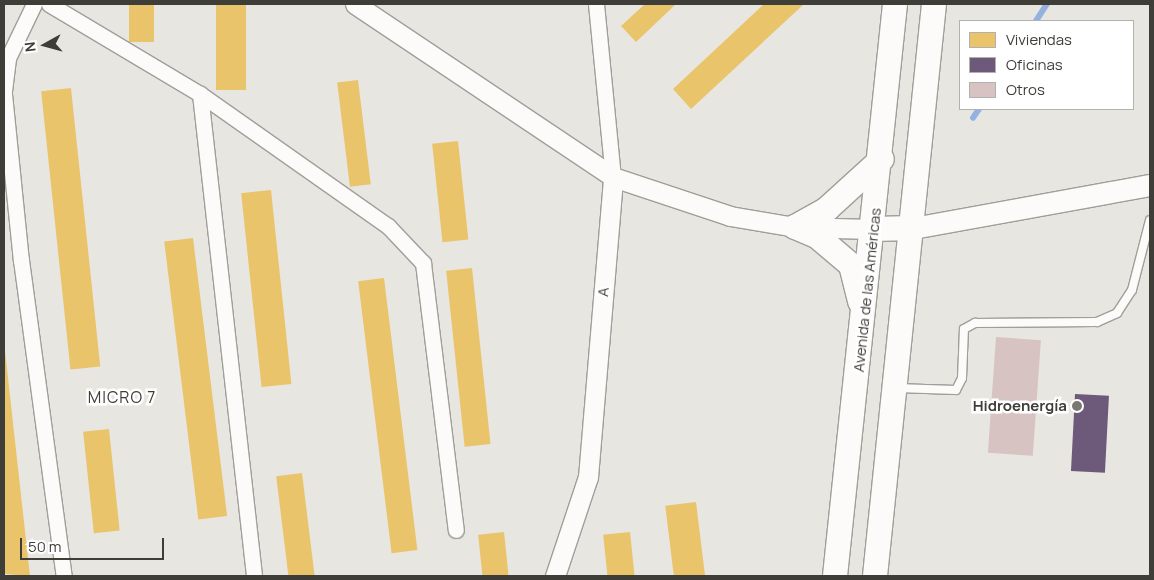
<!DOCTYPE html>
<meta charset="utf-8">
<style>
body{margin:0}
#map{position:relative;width:1154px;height:580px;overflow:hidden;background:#e8e6e0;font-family:Manrope,sans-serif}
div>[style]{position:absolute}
.homes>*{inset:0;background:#e9c46a;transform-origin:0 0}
.offices>*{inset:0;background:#6d597a;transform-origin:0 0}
.stream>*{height:5.5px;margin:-2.75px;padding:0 2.75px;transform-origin:2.75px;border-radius:2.75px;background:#93b2df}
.building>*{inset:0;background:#d7c4c2;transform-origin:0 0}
.roads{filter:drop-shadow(1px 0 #9f9e99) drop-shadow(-1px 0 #9f9e99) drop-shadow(0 1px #9f9e99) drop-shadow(0 -1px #9f9e99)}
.service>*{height:8px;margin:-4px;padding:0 4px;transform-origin:4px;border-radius:4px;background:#fcfbfa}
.minor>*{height:15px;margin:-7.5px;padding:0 7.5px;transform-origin:7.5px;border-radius:7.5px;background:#fcfbfa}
.tertiary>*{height:19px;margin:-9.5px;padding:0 9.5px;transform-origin:9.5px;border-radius:9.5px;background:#fcfbfa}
.secondary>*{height:21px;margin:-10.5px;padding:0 10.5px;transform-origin:10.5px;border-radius:10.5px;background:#fcfbfa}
.primary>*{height:24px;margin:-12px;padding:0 12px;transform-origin:12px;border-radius:12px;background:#fcfbfa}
.dots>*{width:14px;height:14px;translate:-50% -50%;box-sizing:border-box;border:2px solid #fff;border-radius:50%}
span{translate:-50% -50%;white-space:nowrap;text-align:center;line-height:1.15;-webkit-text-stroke:5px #fff;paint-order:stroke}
.street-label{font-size:15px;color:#3e3d38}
.poi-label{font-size:15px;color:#3e3d38;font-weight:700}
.right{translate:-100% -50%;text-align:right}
.neighbourhood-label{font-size:16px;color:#3e3d38;letter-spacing:1px}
.frame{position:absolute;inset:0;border:5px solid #3e3d38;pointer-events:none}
.legend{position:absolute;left:959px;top:20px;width:175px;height:90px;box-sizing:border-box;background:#fff;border:1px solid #b2b1af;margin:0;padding:6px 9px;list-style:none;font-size:15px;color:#3e3d38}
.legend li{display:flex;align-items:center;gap:10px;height:25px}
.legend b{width:25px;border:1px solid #b2b1af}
.north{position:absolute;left:20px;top:20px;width:50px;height:50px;-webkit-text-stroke:4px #fff;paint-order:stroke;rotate:263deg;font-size:14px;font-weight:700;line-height:20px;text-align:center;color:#3e3d38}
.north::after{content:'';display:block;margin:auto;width:18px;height:22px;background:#3e3d38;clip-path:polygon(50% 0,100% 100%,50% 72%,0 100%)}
.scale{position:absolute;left:20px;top:538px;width:144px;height:22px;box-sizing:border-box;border:2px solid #3e3d38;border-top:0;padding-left:6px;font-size:15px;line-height:18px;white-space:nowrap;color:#3e3d38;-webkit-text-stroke:4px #fff;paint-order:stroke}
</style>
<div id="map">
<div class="homes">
<div style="left:129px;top:4px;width:25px;height:38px"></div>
<div style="left:216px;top:4px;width:30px;height:86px"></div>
<div style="clip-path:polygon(645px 4px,676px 4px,636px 42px,621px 26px)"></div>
<div style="clip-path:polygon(764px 4px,804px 4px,691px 109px,673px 89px)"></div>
<div style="left:358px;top:80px;width:105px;height:21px;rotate:83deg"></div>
<div style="left:71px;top:88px;width:280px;height:30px;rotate:84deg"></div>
<div style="left:458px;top:141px;width:99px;height:26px;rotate:84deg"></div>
<div style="left:271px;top:190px;width:195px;height:30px;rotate:84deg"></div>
<div style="left:193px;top:238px;width:280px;height:29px;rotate:83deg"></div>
<div style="left:472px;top:268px;width:177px;height:26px;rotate:84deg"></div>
<div style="left:384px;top:278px;width:274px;height:26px;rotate:83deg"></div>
<div style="clip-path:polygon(5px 351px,30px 576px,4px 574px)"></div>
<div style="left:109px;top:429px;width:102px;height:26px;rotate:84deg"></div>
<div style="left:302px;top:473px;width:104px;height:26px;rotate:83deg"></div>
<div style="left:696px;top:502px;width:75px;height:31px;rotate:83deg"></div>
<div style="left:504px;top:532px;width:44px;height:26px;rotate:84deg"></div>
<div style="left:630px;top:532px;width:44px;height:27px;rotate:84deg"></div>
</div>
<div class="offices">
<div style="left:1075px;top:394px;width:34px;height:77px;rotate:3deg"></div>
</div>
<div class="stream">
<div style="left:1036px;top:21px;width:20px;rotate:-57deg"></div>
<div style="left:973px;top:118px;width:11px;rotate:-56deg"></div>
</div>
<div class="building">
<div style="left:996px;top:337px;width:45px;height:116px;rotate:4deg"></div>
</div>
<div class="roads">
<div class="service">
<div style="left:896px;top:388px;width:60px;rotate:1.9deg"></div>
<div style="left:956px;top:390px;width:13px;rotate:-63deg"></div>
<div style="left:962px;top:378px;width:49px;rotate:-87.7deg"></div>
<div style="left:964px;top:329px;width:13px;rotate:-29deg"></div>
<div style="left:975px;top:323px;width:122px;rotate:-0.5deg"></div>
<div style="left:1097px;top:322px;width:22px;rotate:-24deg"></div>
<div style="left:1117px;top:313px;width:27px;rotate:-57deg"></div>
<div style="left:1132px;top:290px;width:72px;rotate:-75.6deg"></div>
</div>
<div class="minor">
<div style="left:49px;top:4px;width:176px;rotate:30.8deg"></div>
<div style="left:200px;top:94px;width:230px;rotate:35.1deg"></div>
<div style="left:388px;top:226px;width:51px;rotate:46.6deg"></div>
<div style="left:423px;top:263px;width:269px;rotate:83deg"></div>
<div style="left:596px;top:4px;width:174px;rotate:84.4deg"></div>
<div style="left:4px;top:91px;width:33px;rotate:-83deg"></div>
<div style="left:8px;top:58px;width:60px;rotate:-64.3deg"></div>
<div style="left:4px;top:94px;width:167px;rotate:84.2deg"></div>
<div style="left:21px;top:260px;width:319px;rotate:82.3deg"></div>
<div style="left:200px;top:94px;width:485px;rotate:83.6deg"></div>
</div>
<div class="tertiary">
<div style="left:355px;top:4px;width:311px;rotate:33.8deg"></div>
<div style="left:613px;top:177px;width:123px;rotate:18.4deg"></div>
<div style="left:730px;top:216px;width:66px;rotate:9.6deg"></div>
<div style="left:795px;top:227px;width:78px;rotate:1.5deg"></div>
<div style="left:555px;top:576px;width:104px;rotate:-71.6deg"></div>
<div style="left:588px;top:477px;width:301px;rotate:-85.2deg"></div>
</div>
<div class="secondary">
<div style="left:913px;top:228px;width:241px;rotate:-10.3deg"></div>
</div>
<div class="primary">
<div style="left:795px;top:227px;width:25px;rotate:23deg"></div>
<div style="left:818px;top:237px;width:43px;rotate:40.3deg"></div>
<div style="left:851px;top:265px;width:38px;rotate:76deg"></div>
<div style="left:795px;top:227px;width:37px;rotate:-29deg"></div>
<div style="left:827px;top:209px;width:74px;rotate:-42.3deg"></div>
<div style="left:873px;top:229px;width:40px;rotate:-1.4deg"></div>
<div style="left:835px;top:576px;width:575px;rotate:-84.01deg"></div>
<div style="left:875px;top:576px;width:575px;rotate:-84.11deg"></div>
</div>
</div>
<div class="dots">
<div style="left:1077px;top:406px;background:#7a7873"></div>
</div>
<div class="street-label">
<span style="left:867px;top:290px;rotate:-84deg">Avenida de las Américas</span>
<span style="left:603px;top:292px;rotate:-85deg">A</span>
</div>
<div class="poi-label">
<span class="right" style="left:1067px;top:406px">Hidroenergía</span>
</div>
<div class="neighbourhood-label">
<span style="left:122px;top:397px">MICRO 7</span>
</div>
<div class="frame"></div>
<ul class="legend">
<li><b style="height:14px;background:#e9c46a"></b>Viviendas</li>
<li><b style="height:14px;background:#6d597a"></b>Oficinas</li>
<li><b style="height:14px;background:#d7c4c2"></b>Otros</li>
</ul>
<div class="north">N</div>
<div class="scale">50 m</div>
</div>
